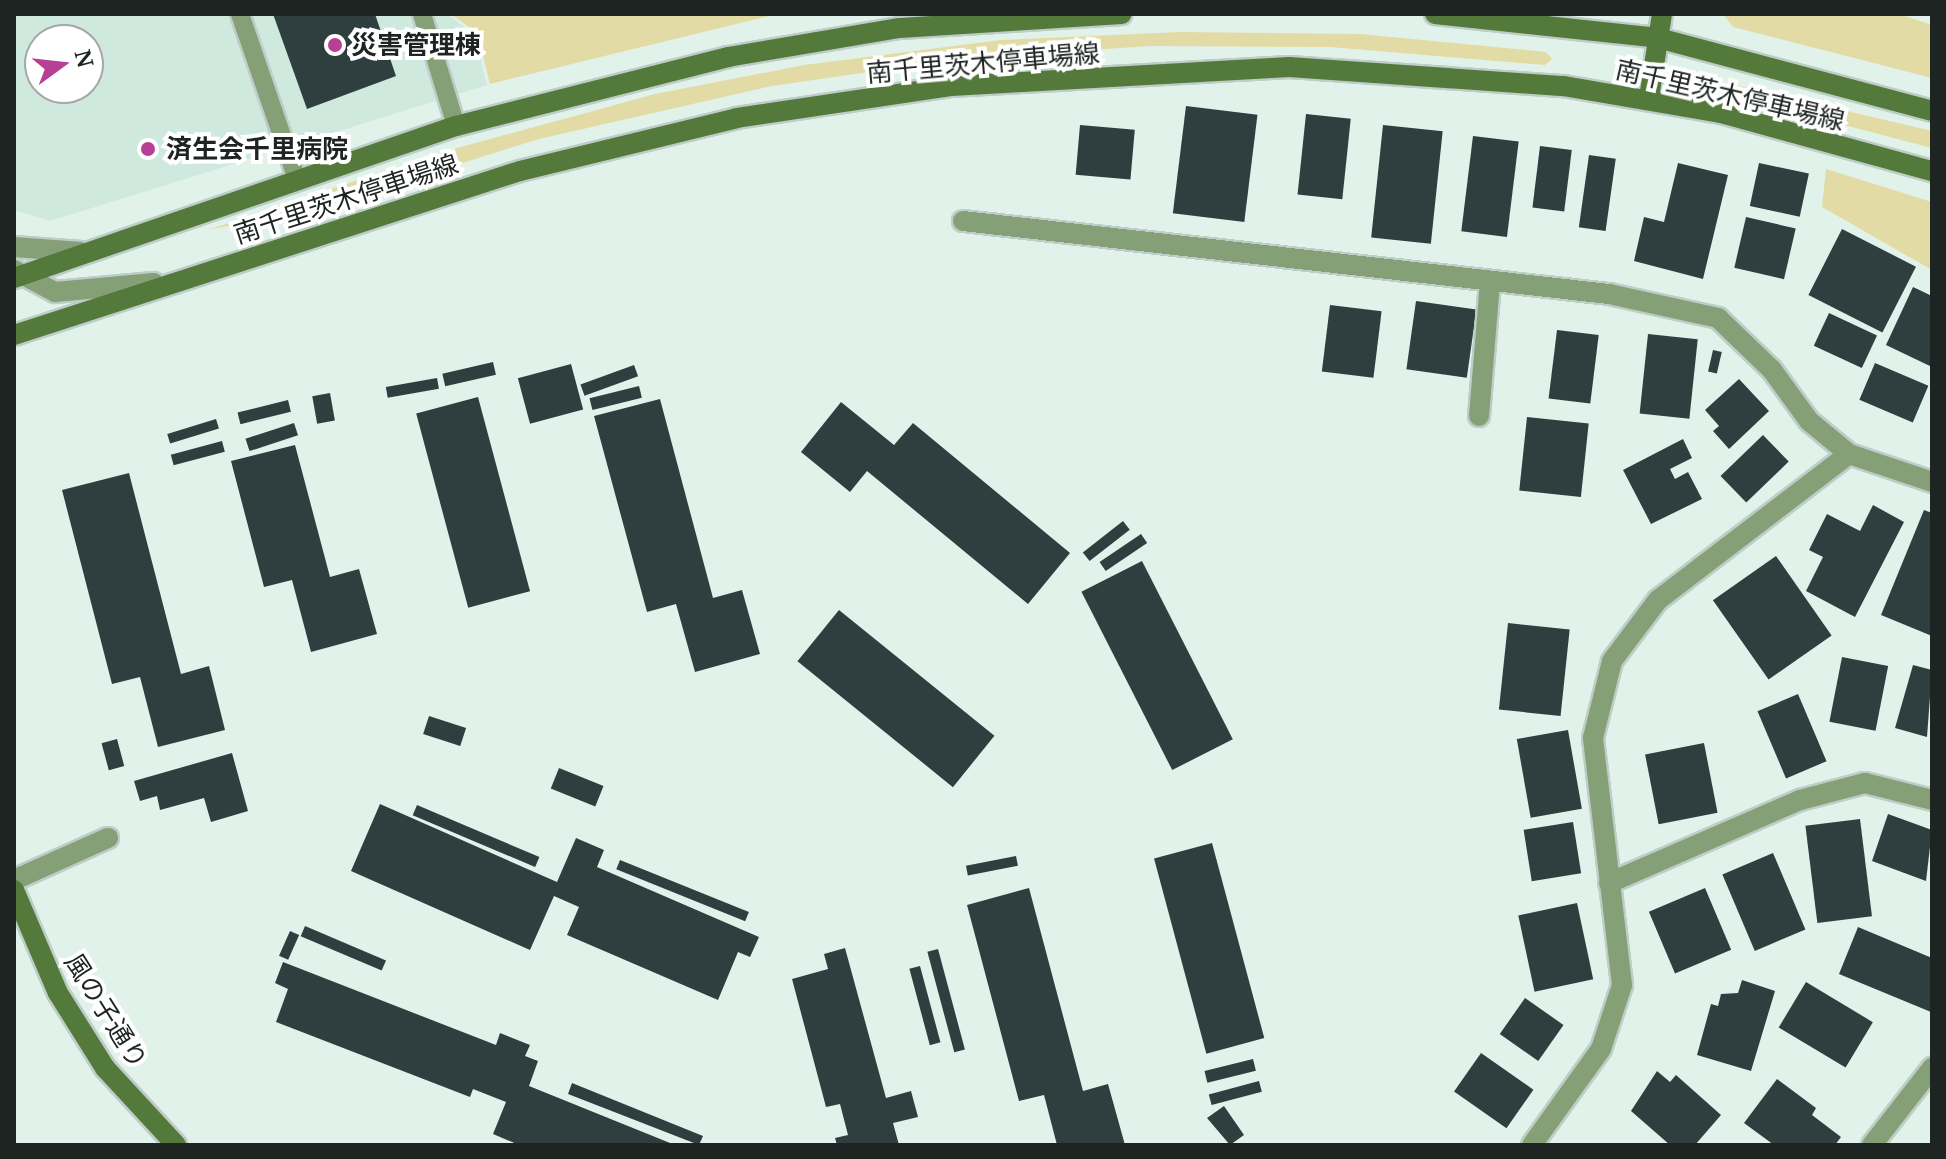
<!DOCTYPE html>
<meta charset="utf-8">
<style>
body{margin:0}
#map{position:relative;width:1946px;height:1159px;overflow:hidden;background:#e1f2eb;font-family:"Noto Serif","Noto Sans JP",serif}
div>[style]{position:absolute}
.built>*{inset:0;background:#cfe9df}
.green>*{inset:0;background:#e3dba5}
.building>*{inset:0;background:#2f3f40;transform-origin:0 0}
.roads{filter:drop-shadow(2px 0 #becdc7) drop-shadow(-2px 0 #becdc7) drop-shadow(0 2px #becdc7) drop-shadow(0 -2px #becdc7)}
.lane>*{height:18px;margin:-9px;padding:0 9px;transform-origin:9px;border-radius:9px;background:#85a076}
.street>*{height:20px;margin:-10px;padding:0 10px;transform-origin:10px;border-radius:10px;background:#85a076}
.secondary>*{height:20px;margin:-10px;padding:0 10px;transform-origin:10px;border-radius:10px;background:#537a3b}
.dots>*{width:22px;height:22px;translate:-50% -50%;box-sizing:border-box;border:4px solid #fff;border-radius:50%}
span{translate:-50% -50%;white-space:nowrap;text-align:center;line-height:1.15;-webkit-text-stroke:8px #fff;paint-order:stroke}
.poi-label{font-size:26px;color:#1e2422;font-weight:700}
.left{translate:0 -50%;text-align:left}
.street-label{font-size:26px;color:#1e2422}
.frame{position:absolute;inset:0;border:16px solid #1e2422;pointer-events:none}
.north{position:absolute;left:24px;top:24px;width:80px;height:80px;box-sizing:border-box;background:#fff;border:2px solid #a5a7a7;border-radius:50%;rotate:75deg;font-size:22px;font-weight:700;line-height:32px;text-align:center;color:#1e2422}
.north::after{content:'';display:block;margin:auto;width:28px;height:36px;background:#b84094;clip-path:polygon(50% 0,100% 100%,50% 72%,0 100%)}
</style>
<div id="map">
<div class="built">
<div style="clip-path:polygon(evenodd,14px 14px,447px 14px,474px 34px,487px 85px,50px 221px,14px 210px,14px 14px,40px 40px,88px 40px,88px 88px,40px 88px,40px 40px)"></div>
</div>
<div class="green">
<div style="clip-path:polygon(451px 14px,777px 14px,490px 84px,477px 33px)"></div>
<div style="clip-path:polygon(1723px 14px,1899px 14px,1932px 25px,1932px 78px,1733px 27px)"></div>
<div style="clip-path:polygon(1180px 32px,1361px 34px,1546px 52px,1552px 59px,1545px 65px,1330px 47px,1151px 46px,966px 58px,772px 86px,539px 139px,326px 206px,208px 230px,439px 153px,655px 94px,804px 65px,1001px 40px)"></div>
<div style="clip-path:polygon(1736px 85px,1932px 131px,1932px 148px,1733px 96px)"></div>
<div style="clip-path:polygon(1826px 169px,1932px 202px,1932px 270px,1822px 207px)"></div>
</div>
<div class="building">
<div style="clip-path:polygon(273px 14px,375px 14px,396px 76px,307px 109px)"></div>
<div style="left:1186px;top:106px;width:72px;height:108px;rotate:7deg"></div>
<div style="left:1306px;top:114px;width:45px;height:81px;rotate:6deg"></div>
<div style="left:1080px;top:125px;width:55px;height:50px;rotate:5deg"></div>
<div style="left:1383px;top:125px;width:60px;height:113px;rotate:6deg"></div>
<div style="left:1473px;top:136px;width:46px;height:96px;rotate:7deg"></div>
<div style="left:1540px;top:146px;width:32px;height:62px;rotate:7deg"></div>
<div style="left:1589px;top:155px;width:27px;height:73px;rotate:8deg"></div>
<div style="clip-path:polygon(1678px 163px,1728px 175px,1703px 279px,1634px 261px,1644px 217px,1664px 222px)"></div>
<div style="left:1759px;top:163px;width:51px;height:44px;rotate:12deg"></div>
<div style="left:1746px;top:217px;width:51px;height:52px;rotate:13deg"></div>
<div style="left:1842px;top:229px;width:83px;height:74px;rotate:27deg"></div>
<div style="clip-path:polygon(1913px 287px,1932px 296px,1932px 367px,1886px 345px)"></div>
<div style="left:1416px;top:301px;width:61px;height:69px;rotate:8deg"></div>
<div style="left:1330px;top:305px;width:52px;height:67px;rotate:7deg"></div>
<div style="left:1829px;top:313px;width:53px;height:36px;rotate:25deg"></div>
<div style="left:1557px;top:330px;width:42px;height:69px;rotate:7deg"></div>
<div style="left:1648px;top:334px;width:50px;height:80px;rotate:6deg"></div>
<div style="left:1713px;top:350px;width:9px;height:22px;rotate:13deg"></div>
<div style="left:493px;top:362px;width:13px;height:52px;rotate:77deg"></div>
<div style="left:1875px;top:363px;width:58px;height:40px;rotate:23deg"></div>
<div style="left:571px;top:364px;width:47px;height:55px;rotate:75deg"></div>
<div style="left:634px;top:365px;width:12px;height:57px;rotate:70deg"></div>
<div style="left:437px;top:378px;width:11px;height:52px;rotate:80deg"></div>
<div style="clip-path:polygon(1739px 379px,1769px 411px,1729px 449px,1713px 431px,1719px 426px,1705px 410px)"></div>
<div style="left:639px;top:386px;width:12px;height:51px;rotate:76deg"></div>
<div style="left:330px;top:393px;width:28px;height:18px;rotate:80deg"></div>
<div style="left:478px;top:397px;width:201px;height:64px;rotate:75deg"></div>
<div style="clip-path:polygon(660px 399px,713px 598px,742px 590px,760px 654px,695px 672px,676px 604px,647px 612px,594px 416px)"></div>
<div style="left:288px;top:400px;width:12px;height:52px;rotate:76deg"></div>
<div style="clip-path:polygon(841px 402px,894px 445px,913px 423px,1070px 553px,1028px 604px,867px 471px,850px 492px,801px 452px)"></div>
<div style="left:1527px;top:417px;width:62px;height:74px;rotate:6deg"></div>
<div style="left:216px;top:419px;width:10px;height:51px;rotate:73deg"></div>
<div style="left:294px;top:423px;width:13px;height:51px;rotate:72deg"></div>
<div style="left:1763px;top:435px;width:37px;height:59px;rotate:46deg"></div>
<div style="clip-path:polygon(1683px 439px,1692px 458px,1670px 469px,1675px 479px,1688px 472px,1702px 499px,1651px 524px,1623px 470px)"></div>
<div style="left:222px;top:441px;width:11px;height:53px;rotate:75deg"></div>
<div style="clip-path:polygon(295px 445px,330px 577px,359px 569px,377px 634px,311px 652px,292px 580px,264px 587px,231px 461px)"></div>
<div style="clip-path:polygon(129px 473px,181px 674px,209px 666px,225px 730px,158px 747px,140px 677px,112px 684px,62px 490px)"></div>
<div style="clip-path:polygon(1873px 505px,1904px 522px,1855px 617px,1806px 591px,1823px 557px,1809px 550px,1827px 514px,1860px 531px)"></div>
<div style="clip-path:polygon(1924px 510px,1932px 513px,1932px 636px,1881px 615px)"></div>
<div style="left:1123px;top:521px;width:11px;height:51px;rotate:52deg"></div>
<div style="left:1141px;top:534px;width:11px;height:50px;rotate:56deg"></div>
<div style="left:1776px;top:556px;width:97px;height:77px;rotate:55deg"></div>
<div style="left:1142px;top:561px;width:200px;height:68px;rotate:63deg"></div>
<div style="left:839px;top:610px;width:200px;height:66px;rotate:39deg"></div>
<div style="left:1508px;top:623px;width:62px;height:87px;rotate:6deg"></div>
<div style="left:1842px;top:657px;width:47px;height:66px;rotate:11deg"></div>
<div style="clip-path:polygon(1913px 665px,1932px 670px,1927px 737px,1895px 728px)"></div>
<div style="left:1798px;top:694px;width:73px;height:44px;rotate:67deg"></div>
<div style="left:429px;top:716px;width:39px;height:19px;rotate:18deg"></div>
<div style="left:1568px;top:730px;width:80px;height:52px;rotate:80deg"></div>
<div style="left:117px;top:739px;width:28px;height:16px;rotate:75deg"></div>
<div style="left:1704px;top:743px;width:71px;height:60px;rotate:79deg"></div>
<div style="clip-path:polygon(232px 753px,248px 811px,211px 822px,204px 798px,160px 810px,157px 796px,140px 801px,134px 781px)"></div>
<div style="left:559px;top:768px;width:48px;height:22px;rotate:22deg"></div>
<div style="clip-path:polygon(380px 804px,557px 882px,576px 838px,604px 850px,597px 867px,759px 937px,750px 957px,738px 952px,718px 1000px,567px 935px,579px 907px,554px 896px,530px 950px,351px 871px)"></div>
<div style="left:417px;top:805px;width:133px;height:11px;rotate:23deg"></div>
<div style="clip-path:polygon(1888px 814px,1932px 830px,1926px 881px,1872px 861px)"></div>
<div style="left:1860px;top:819px;width:98px;height:55px;rotate:83deg"></div>
<div style="left:1573px;top:822px;width:52px;height:50px;rotate:81deg"></div>
<div style="left:1212px;top:843px;width:202px;height:60px;rotate:75deg"></div>
<div style="left:1773px;top:853px;width:83px;height:55px;rotate:67deg"></div>
<div style="left:1016px;top:856px;width:10px;height:51px;rotate:79deg"></div>
<div style="left:620px;top:860px;width:139px;height:10px;rotate:22deg"></div>
<div style="clip-path:polygon(1029px 888px,1083px 1091px,1108px 1084px,1125px 1145px,1057px 1145px,1044px 1095px,1019px 1101px,967px 905px)"></div>
<div style="left:1705px;top:888px;width:67px;height:61px;rotate:67deg"></div>
<div style="left:1577px;top:903px;width:78px;height:60px;rotate:78deg"></div>
<div style="left:305px;top:926px;width:88px;height:11px;rotate:23deg"></div>
<div style="clip-path:polygon(1858px 927px,1932px 958px,1931px 1012px,1839px 974px)"></div>
<div style="left:290px;top:931px;width:10px;height:27px;rotate:24deg"></div>
<div style="clip-path:polygon(845px 948px,886px 1098px,911px 1091px,918px 1117px,893px 1123px,899px 1145px,837px 1145px,835px 1138px,848px 1135px,840px 1104px,826px 1107px,792px 979px,828px 969px,824px 954px)"></div>
<div style="left:938px;top:949px;width:104px;height:11px;rotate:75deg"></div>
<div style="clip-path:polygon(283px 962px,496px 1045px,500px 1033px,530px 1045px,525px 1056px,538px 1061px,529px 1086px,675px 1145px,519px 1145px,493px 1134px,506px 1102px,473px 1089px,470px 1097px,276px 1022px,288px 989px,275px 983px)"></div>
<div style="left:920px;top:966px;width:79px;height:11px;rotate:75deg"></div>
<div style="clip-path:polygon(1742px 980px,1775px 991px,1751px 1071px,1697px 1055px,1711px 1004px,1718px 1006px,1721px 994px,1738px 993px)"></div>
<div style="left:1806px;top:982px;width:78px;height:53px;rotate:31deg"></div>
<div style="left:1525px;top:998px;width:47px;height:44px;rotate:35deg"></div>
<div style="left:1481px;top:1053px;width:64px;height:47px;rotate:35deg"></div>
<div style="left:1253px;top:1059px;width:12px;height:50px;rotate:76deg"></div>
<div style="clip-path:polygon(1657px 1071px,1670px 1082px,1676px 1075px,1721px 1115px,1695px 1145px,1670px 1145px,1631px 1111px)"></div>
<div style="clip-path:polygon(1777px 1079px,1816px 1108px,1812px 1115px,1841px 1137px,1835px 1145px,1774px 1145px,1744px 1123px)"></div>
<div style="left:1259px;top:1081px;width:11px;height:52px;rotate:75deg"></div>
<div style="clip-path:polygon(572px 1083px,703px 1136px,699px 1145px,568px 1094px)"></div>
<div style="clip-path:polygon(1224px 1106px,1244px 1135px,1230px 1145px,1207px 1118px)"></div>
</div>
<div class="roads">
<div class="lane">
<div style="left:240px;top:14px;width:176px;rotate:71deg"></div>
<div style="left:422px;top:14px;width:117px;rotate:73.1deg"></div>
</div>
<div class="street">
<div style="left:963px;top:221px;width:650px;rotate:6.45deg"></div>
<div style="left:1609px;top:294px;width:112px;rotate:12.4deg"></div>
<div style="left:1718px;top:318px;width:75px;rotate:43.9deg"></div>
<div style="left:1772px;top:370px;width:63px;rotate:54deg"></div>
<div style="left:1809px;top:421px;width:52px;rotate:39.5deg"></div>
<div style="left:14px;top:247px;width:67px;rotate:4.3deg"></div>
<div style="left:14px;top:270px;width:47px;rotate:28.2deg"></div>
<div style="left:55px;top:292px;width:99px;rotate:-5.2deg"></div>
<div style="left:1479px;top:416px;width:134px;rotate:-85.3deg"></div>
<div style="left:14px;top:880px;width:103px;rotate:-24.1deg"></div>
<div style="left:1609px;top:883px;width:208px;rotate:-23.5deg"></div>
<div style="left:1800px;top:800px;width:67px;rotate:-14.7deg"></div>
<div style="left:1865px;top:783px;width:69px;rotate:14.2deg"></div>
<div style="left:1532px;top:1145px;width:118px;rotate:-54.3deg"></div>
<div style="left:1601px;top:1049px;width:67px;rotate:-71.8deg"></div>
<div style="left:1622px;top:985px;width:249px;rotate:-96.7deg"></div>
<div style="left:1593px;top:738px;width:79px;rotate:-76.1deg"></div>
<div style="left:1612px;top:661px;width:76px;rotate:-53deg"></div>
<div style="left:1658px;top:600px;width:240px;rotate:-37.4deg"></div>
<div style="left:1849px;top:454px;width:88px;rotate:18.6deg"></div>
<div style="left:1872px;top:1145px;width:98px;rotate:-52.1deg"></div>
</div>
<div class="secondary">
<div style="left:1435px;top:14px;width:224px;rotate:6.1deg"></div>
<div style="left:1658px;top:38px;width:284px;rotate:14.9deg"></div>
<div style="left:1649px;top:98px;width:85px;rotate:-81.2deg"></div>
<div style="left:14px;top:278px;width:467px;rotate:-19deg"></div>
<div style="left:456px;top:126px;width:281px;rotate:-14.2deg"></div>
<div style="left:728px;top:57px;width:174px;rotate:-9.6deg"></div>
<div style="left:900px;top:28px;width:222px;rotate:-3.6deg"></div>
<div style="left:14px;top:335px;width:532px;rotate:-17.96deg"></div>
<div style="left:520px;top:171px;width:223px;rotate:-13.7deg"></div>
<div style="left:737px;top:118px;width:216px;rotate:-8.5deg"></div>
<div style="left:951px;top:86px;width:339px;rotate:-3.2deg"></div>
<div style="left:1289px;top:67px;width:276px;rotate:4deg"></div>
<div style="left:1564px;top:86px;width:159px;rotate:9.8deg"></div>
<div style="left:1721px;top:113px;width:219px;rotate:15.4deg"></div>
<div style="left:14px;top:890px;width:112px;rotate:66.9deg"></div>
<div style="left:58px;top:993px;width:89px;rotate:57.9deg"></div>
<div style="left:105px;top:1068px;width:105px;rotate:47.3deg"></div>
</div>
</div>
<div class="dots">
<div style="left:335px;top:45px;background:#b84094"></div>
<div style="left:148px;top:149px;background:#b84094"></div>
</div>
<div class="poi-label">
<span class="left" style="left:351px;top:45px">災害管理棟</span>
<span class="left" style="left:166px;top:149px">済生会千里病院</span>
</div>
<div class="street-label">
<span style="left:983px;top:63px;rotate:-5deg">南千里茨木停車場線</span>
<span style="left:1730px;top:95px;rotate:13deg">南千里茨木停車場線</span>
<span style="left:346px;top:199px;rotate:-18deg">南千里茨木停車場線</span>
<span style="left:106px;top:1011px;rotate:58deg">風の子通り</span>
</div>
<div class="frame"></div>
<div class="north">N</div>
</div>
